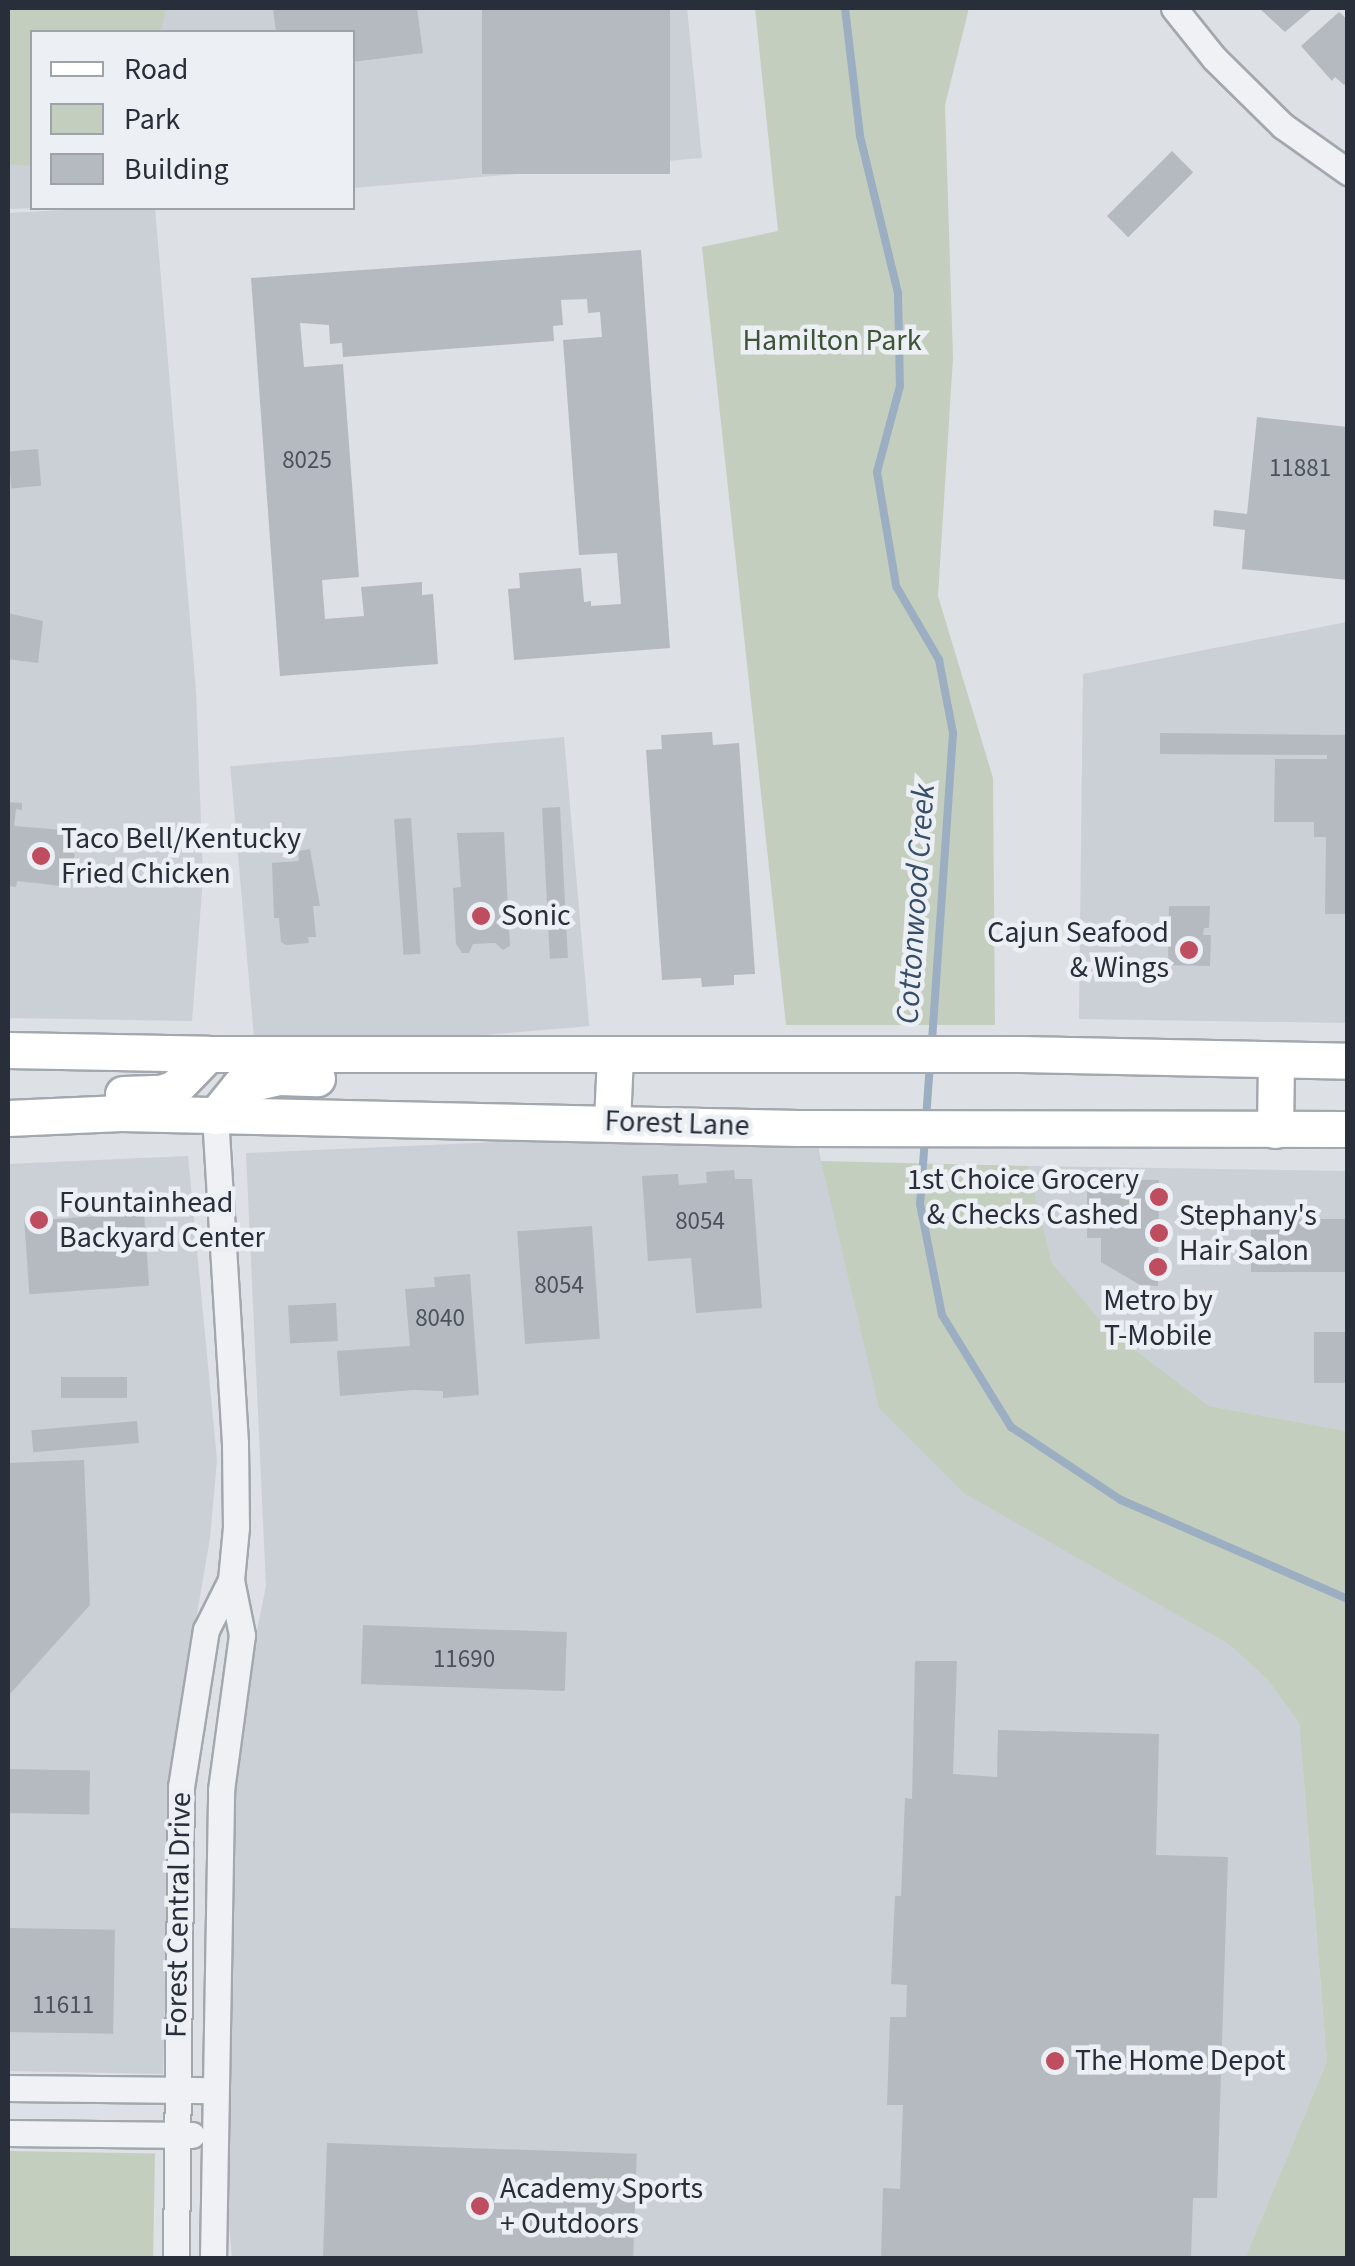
<!DOCTYPE html>
<style>
body{margin:0}
#map{position:relative;width:1355px;height:2266px;overflow:hidden;background:#dde0e5;font-family:"Source Sans 3",sans-serif}
div>[style]{position:absolute}
.built>*{inset:0;background:#cbcfd6;transform-origin:0 0}
.green>*{inset:0;background:#c3cebf;transform-origin:0 0}
.stream>*{height:8px;margin:-4px;padding:0 4px;transform-origin:4px;border-radius:4px;background:#9baec2}
.building>*{inset:0;background:#b5bac1;transform-origin:0 0}
.roads{filter:drop-shadow(2px 0 #a3a7ae) drop-shadow(-2px 0 #a3a7ae) drop-shadow(0 2px #a3a7ae) drop-shadow(0 -2px #a3a7ae)}
.street>*{height:25px;margin:-12.5px;padding:0 12.5px;transform-origin:12.5px;border-radius:12.5px;background:#eff1f4}
.secondary>*{height:35px;margin:-17.5px;padding:0 17.5px;transform-origin:17.5px;border-radius:17.5px;background:#fff}
.dots>*{width:28px;height:28px;translate:-50% -50%;box-sizing:border-box;border:5px solid #eceff3;border-radius:50%}
span{translate:-50% -50%;white-space:nowrap;text-align:center;line-height:1.15;-webkit-text-stroke:9px #eceff3;paint-order:stroke}
.number-label{font-size:25px;color:#4b525c}
.number-label span{-webkit-text-stroke-width:0}
.park-label{font-size:30px;color:#3d5437}
.poi-label{font-size:30px;color:#282f3a}
.left{translate:0 -50%;text-align:left}
.right{translate:-100% -50%;text-align:right}
.street-label{font-size:30px;color:#282f3a}
.water-label{font-size:32px;color:#374e69;font-style:italic}
.frame{position:absolute;inset:0;border:10px solid #282f3a;pointer-events:none}
.legend{position:absolute;left:30px;top:30px;width:325px;height:180px;box-sizing:border-box;background:#eceff3;border:2px solid #9ea2a9;margin:0;padding:12px 18px;list-style:none;font-size:30px;color:#282f3a}
.legend li{display:flex;align-items:center;gap:20px;height:50px}
.legend b{width:50px;border:2px solid #9ea2a9}
</style>
<div id="map">
<div class="built">
<div style="clip-path:polygon(8px 8px,687px 8px,702px 158px,353px 188px,352px 32px,32px 32px,32px 208px,38px 208px,8px 209px)"></div>
<div style="clip-path:polygon(101px 208px,155px 208px,196px 691px,203px 877px,192px 1021px,8px 1018px,8px 213px)"></div>
<div style="clip-path:polygon(1347px 622px,1347px 1023px,1079px 1019px,1083px 674px)"></div>
<div style="left:564px;top:737px;width:290px;height:335px;rotate:85deg"></div>
<div style="clip-path:polygon(815px 1128px,821px 1161px,1120px 1579px,1227px 1643px,1267px 1679px,1299px 1723px,1327px 2061px,1245px 2258px,232px 2258px,228px 2210px,237px 1728px,266px 1586px,246px 1153px)"></div>
<div style="clip-path:polygon(188px 1156px,217px 1460px,210px 1538px,172px 1760px,163px 2074px,8px 2071px,8px 1164px)"></div>
<div style="clip-path:polygon(1028px 1166px,1347px 1171px,1347px 1431px,1209px 1406px,1107px 1330px,1052px 1263px)"></div>
</div>
<div class="green">
<div style="clip-path:polygon(8px 8px,166px 8px,161px 32px,32px 32px,32px 166px,8px 164px)"></div>
<div style="clip-path:polygon(755px 8px,969px 8px,945px 105px,953px 358px,938px 596px,993px 778px,995px 1025px,786px 1025px,702px 247px,778px 231px)"></div>
<div style="clip-path:polygon(821px 1161px,1028px 1166px,1052px 1263px,1108px 1330px,1209px 1406px,1347px 1431px,1347px 2258px,1245px 2258px,1327px 2061px,1299px 1723px,1267px 1679px,1227px 1643px,964px 1493px,879px 1408px)"></div>
<div style="left:8px;top:2151px;width:147px;height:107px;rotate:1deg"></div>
</div>
<div class="stream">
<div style="left:845px;top:8px;width:129px;rotate:83.3deg"></div>
<div style="left:860px;top:136px;width:162px;rotate:76.4deg"></div>
<div style="left:898px;top:293px;width:93px;rotate:88.8deg"></div>
<div style="left:900px;top:386px;width:89px;rotate:105deg"></div>
<div style="left:877px;top:472px;width:116px;rotate:80.5deg"></div>
<div style="left:896px;top:586px;width:86px;rotate:59.8deg"></div>
<div style="left:939px;top:660px;width:74px;rotate:79.1deg"></div>
<div style="left:953px;top:733px;width:312px;rotate:93.9deg"></div>
<div style="left:926px;top:1119px;width:56px;rotate:-85.9deg"></div>
<div style="left:925px;top:1138px;width:66px;rotate:94.3deg"></div>
<div style="left:920px;top:1204px;width:113px;rotate:78.8deg"></div>
<div style="left:942px;top:1315px;width:132px;rotate:58.4deg"></div>
<div style="left:1011px;top:1427px;width:132px;rotate:33.6deg"></div>
<div style="left:1121px;top:1500px;width:248px;rotate:23.6deg"></div>
</div>
<div class="building">
<div style="clip-path:polygon(273px 8px,417px 8px,423px 53px,352px 62px,352px 32px,276px 32px)"></div>
<div style="left:482px;top:8px;width:188px;height:166px"></div>
<div style="clip-path:polygon(1259px 8px,1313px 8px,1285px 32px)"></div>
<div style="clip-path:polygon(1339px 12px,1348px 20px,1348px 81px,1344px 85px,1335px 77px,1332px 81px,1301px 46px)"></div>
<div style="left:1172px;top:151px;width:30px;height:92px;rotate:45deg"></div>
<div style="clip-path:polygon(641px 250px,670px 648px,514px 660px,508px 589px,520px 588px,519px 573px,581px 568px,584px 602px,591px 601px,591px 606px,621px 604px,617px 553px,579px 555px,563px 340px,602px 337px,600px 312px,588px 313px,587px 299px,561px 300px,563px 325px,553px 326px,554px 341px,343px 357px,342px 343px,330px 344px,329px 325px,300px 323px,304px 367px,343px 364px,359px 577px,322px 580px,325px 619px,364px 616px,361px 587px,422px 582px,422px 595px,433px 594px,438px 664px,280px 676px,251px 278px)"></div>
<div style="clip-path:polygon(1257px 417px,1348px 427px,1348px 580px,1242px 569px,1245px 530px,1213px 526px,1214px 510px,1247px 514px)"></div>
<div style="left:38px;top:449px;width:37px;height:30px;rotate:85deg"></div>
<div style="clip-path:polygon(8px 613px,43px 621px,38px 663px,8px 659px)"></div>
<div style="clip-path:polygon(712px 732px,713px 745px,739px 743px,755px 974px,734px 975px,734px 985px,702px 987px,701px 978px,662px 980px,646px 750px,662px 749px,661px 735px)"></div>
<div style="clip-path:polygon(1160px 733px,1348px 735px,1348px 914px,1325px 914px,1326px 837px,1314px 837px,1314px 822px,1274px 822px,1275px 759px,1327px 759px,1327px 755px,1160px 754px)"></div>
<div style="clip-path:polygon(8px 802px,22px 803px,22px 810px,16px 809px,14px 826px,77px 831px,71px 887px,17px 881px,16px 887px,8px 886px)"></div>
<div style="left:560px;top:807px;width:151px;height:18px;rotate:87deg"></div>
<div style="left:411px;top:818px;width:136px;height:17px;rotate:86deg"></div>
<div style="clip-path:polygon(504px 832px,510px 946px,503px 950px,495px 943px,473px 944px,469px 953px,462px 953px,456px 944px,453px 888px,461px 887px,457px 833px)"></div>
<div style="clip-path:polygon(310px 849px,320px 906px,313px 906px,316px 937px,308px 937px,309px 943px,286px 945px,281px 942px,279px 918px,274px 918px,272px 863px,299px 861px,298px 851px)"></div>
<div style="clip-path:polygon(1169px 906px,1210px 906px,1209px 928px,1204px 928px,1203px 935px,1211px 935px,1210px 966px,1168px 965px)"></div>
<div style="clip-path:polygon(734px 1170px,735px 1179px,752px 1179px,762px 1308px,696px 1313px,691px 1258px,648px 1261px,642px 1176px,678px 1174px,679px 1185px,707px 1183px,706px 1172px)"></div>
<div style="clip-path:polygon(1087px 1179px,1159px 1180px,1158px 1286px,1140px 1285px,1101px 1262px,1101px 1238px,1087px 1238px)"></div>
<div style="left:144px;top:1213px;width:73px;height:120px;rotate:86deg"></div>
<div style="left:1251px;top:1219px;width:97px;height:53px"></div>
<div style="left:592px;top:1226px;width:113px;height:75px;rotate:86deg"></div>
<div style="clip-path:polygon(470px 1274px,479px 1395px,443px 1398px,443px 1391px,413px 1390px,340px 1396px,337px 1351px,410px 1346px,405px 1289px,435px 1287px,434px 1277px)"></div>
<div style="left:336px;top:1303px;width:38px;height:48px;rotate:87deg"></div>
<div style="left:1314px;top:1332px;width:34px;height:51px"></div>
<div style="left:127px;top:1377px;width:21px;height:66px;rotate:90deg"></div>
<div style="left:137px;top:1421px;width:22px;height:106px;rotate:85deg"></div>
<div style="clip-path:polygon(84px 1460px,90px 1605px,8px 1696px,8px 1463px)"></div>
<div style="left:363px;top:1625px;width:204px;height:59px;rotate:2deg"></div>
<div style="clip-path:polygon(915px 1661px,957px 1661px,953px 1774px,997px 1777px,998px 1730px,1159px 1734px,1156px 1855px,1228px 1857px,1217px 2198px,1193px 2198px,1191px 2258px,881px 2258px,883px 2188px,900px 2189px,903px 2105px,887px 2105px,890px 2017px,906px 2017px,907px 1985px,891px 1984px,895px 1896px,901px 1896px,905px 1798px,912px 1799px)"></div>
<div style="left:8px;top:1769px;width:82px;height:44px;rotate:1deg"></div>
<div style="left:8px;top:1928px;width:107px;height:104px;rotate:1deg"></div>
<div style="left:327px;top:2143px;width:310px;height:115px;rotate:2deg"></div>
</div>
<div class="roads">
<div class="street">
<div style="left:1174px;top:8px;width:64px;rotate:51.3deg"></div>
<div style="left:1214px;top:58px;width:97px;rotate:44.6deg"></div>
<div style="left:1283px;top:126px;width:80px;rotate:35.3deg"></div>
<div style="left:8px;top:2088px;width:206px;rotate:0.6deg"></div>
<div style="left:8px;top:2133px;width:184px;rotate:0.6deg"></div>
<div style="left:176px;top:2258px;width:471px;rotate:-89.4deg"></div>
<div style="left:181px;top:1787px;width:159px;rotate:-81deg"></div>
<div style="left:206px;top:1630px;width:56px;rotate:-63.4deg"></div>
<div style="left:213px;top:2258px;width:468px;rotate:-89deg"></div>
<div style="left:221px;top:1790px;width:156px;rotate:-82.3deg"></div>
<div style="left:242px;top:1635px;width:56px;rotate:-101.3deg"></div>
<div style="left:231px;top:1580px;width:53px;rotate:-84.6deg"></div>
<div style="left:236px;top:1527px;width:84px;rotate:-90.7deg"></div>
<div style="left:235px;top:1443px;width:328px;rotate:-93.5deg"></div>
</div>
<div class="secondary">
<div style="left:8px;top:1050px;width:200px;rotate:1.1deg"></div>
<div style="left:208px;top:1054px;width:813px"></div>
<div style="left:1021px;top:1054px;width:327px;rotate:1.2deg"></div>
<div style="left:123px;top:1094px;width:38px;rotate:-2deg"></div>
<div style="left:161px;top:1093px;width:15px;rotate:-20deg"></div>
<div style="left:175px;top:1088px;width:47px;rotate:-45.9deg"></div>
<div style="left:215px;top:1116px;width:38px;rotate:-51deg"></div>
<div style="left:239px;top:1086px;width:41px;rotate:-12.7deg"></div>
<div style="left:279px;top:1077px;width:38px;rotate:2deg"></div>
<div style="left:8px;top:1118px;width:113px;rotate:-2.5deg"></div>
<div style="left:121px;top:1113px;width:677px;rotate:1.27deg"></div>
<div style="left:798px;top:1128px;width:550px;rotate:0.1deg"></div>
<div style="left:612px;top:1122px;width:67px;rotate:-87.4deg"></div>
<div style="left:1275px;top:1130px;width:70px;rotate:-89.2deg"></div>
</div>
</div>
<div class="dots">
<div style="left:41px;top:856px;background:#bf4d60"></div>
<div style="left:481px;top:916px;background:#bf4d60"></div>
<div style="left:1189px;top:950px;background:#bf4d60"></div>
<div style="left:1159px;top:1197px;background:#bf4d60"></div>
<div style="left:39px;top:1220px;background:#bf4d60"></div>
<div style="left:1159px;top:1233px;background:#bf4d60"></div>
<div style="left:1158px;top:1267px;background:#bf4d60"></div>
<div style="left:1055px;top:2061px;background:#bf4d60"></div>
<div style="left:480px;top:2206px;background:#bf4d60"></div>
</div>
<div class="number-label">
<span style="left:307px;top:460px">8025</span>
<span style="left:1300px;top:468px">11881</span>
<span style="left:700px;top:1221px">8054</span>
<span style="left:559px;top:1285px">8054</span>
<span style="left:440px;top:1318px">8040</span>
<span style="left:464px;top:1659px">11690</span>
<span style="left:63px;top:2005px">11611</span>
</div>
<div class="park-label">
<span style="left:832px;top:341px">Hamilton Park</span>
</div>
<div class="poi-label">
<span class="left" style="left:61px;top:856px">Taco Bell/Kentucky<br>Fried Chicken</span>
<span class="left" style="left:501px;top:916px">Sonic</span>
<span class="right" style="left:1169px;top:950px">Cajun Seafood<br>&amp; Wings</span>
<span class="right" style="left:1139px;top:1197px">1st Choice Grocery<br>&amp; Checks Cashed</span>
<span class="left" style="left:59px;top:1220px">Fountainhead<br>Backyard Center</span>
<span class="left" style="left:1179px;top:1233px">Stephany's<br>Hair Salon</span>
<span style="left:1158px;top:1318px">Metro by<br>T-Mobile</span>
<span class="left" style="left:1075px;top:2061px">The Home Depot</span>
<span class="left" style="left:500px;top:2206px">Academy Sports<br>+ Outdoors</span>
</div>
<div class="street-label">
<span style="left:677px;top:1124px;rotate:2deg">Forest Lane</span>
<span style="left:179px;top:1915px;rotate:-89deg">Forest Central Drive</span>
</div>
<div class="water-label">
<span style="left:916px;top:904px;rotate:-86deg">Cottonwood Creek</span>
</div>
<div class="frame"></div>
<ul class="legend">
<li><b style="height:12px;background:#fff"></b>Road</li>
<li><b style="height:28px;background:#c3cebf"></b>Park</li>
<li><b style="height:28px;background:#b5bac1"></b>Building</li>
</ul>
</div>
